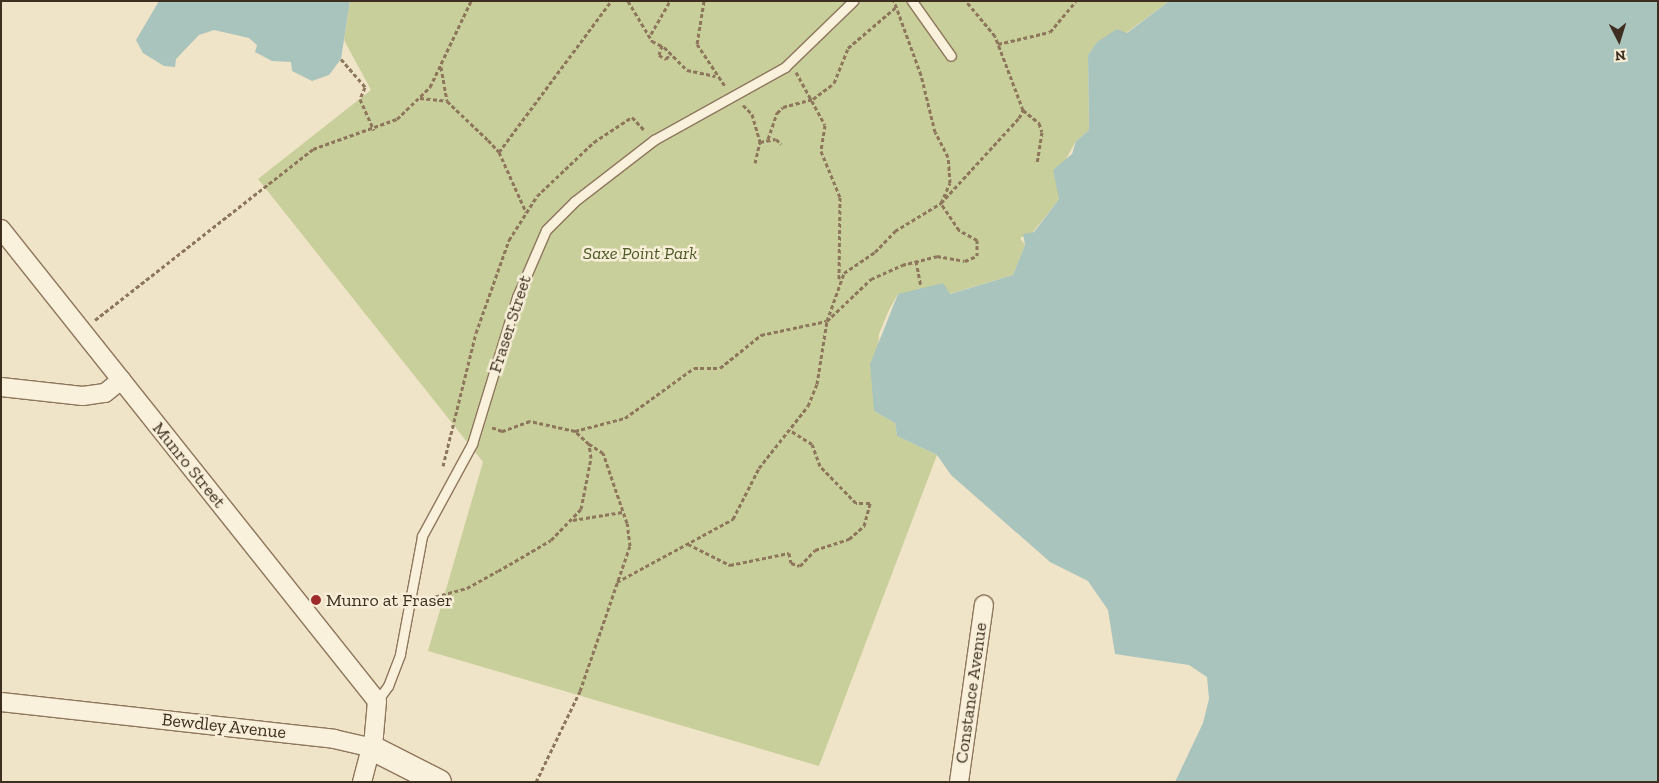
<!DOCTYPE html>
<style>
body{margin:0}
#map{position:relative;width:1659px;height:783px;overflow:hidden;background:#f0e4c8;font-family:"Zilla Slab",serif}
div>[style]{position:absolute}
.green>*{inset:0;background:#c9cf9b}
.water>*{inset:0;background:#a9c4bc}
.path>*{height:3px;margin-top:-1.5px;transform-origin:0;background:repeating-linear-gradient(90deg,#8d765c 0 4px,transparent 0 6.5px)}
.roads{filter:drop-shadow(1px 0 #8d765c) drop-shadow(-1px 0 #8d765c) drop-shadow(0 1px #8d765c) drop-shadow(0 -1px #8d765c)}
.lane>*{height:9px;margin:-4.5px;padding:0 4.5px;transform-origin:4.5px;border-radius:4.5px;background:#faf1dc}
.street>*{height:18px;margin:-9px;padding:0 9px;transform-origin:9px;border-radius:9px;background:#faf1dc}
.secondary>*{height:24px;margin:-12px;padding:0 12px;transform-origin:12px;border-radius:12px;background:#faf1dc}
.dots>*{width:14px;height:14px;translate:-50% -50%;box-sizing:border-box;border:2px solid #f7eed8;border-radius:50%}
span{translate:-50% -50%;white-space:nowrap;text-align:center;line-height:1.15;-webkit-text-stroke:5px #f7eed8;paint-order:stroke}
.park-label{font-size:18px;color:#4d5a26;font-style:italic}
.street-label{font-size:18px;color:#3d2e20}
.poi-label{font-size:18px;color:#3d2e20}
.left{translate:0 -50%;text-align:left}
.frame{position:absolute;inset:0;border:2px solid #3d2e20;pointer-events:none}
.north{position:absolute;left:1594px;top:15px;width:50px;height:50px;-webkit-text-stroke:4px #f7eed8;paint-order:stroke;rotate:175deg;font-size:14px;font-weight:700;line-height:20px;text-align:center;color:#3d2e20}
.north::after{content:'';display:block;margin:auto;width:18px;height:22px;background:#3d2e20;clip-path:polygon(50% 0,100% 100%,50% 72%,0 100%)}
</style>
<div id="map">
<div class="green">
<div style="clip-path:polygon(350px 1px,1169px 1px,1126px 33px,1097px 42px,1088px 55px,1089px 130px,1076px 141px,1065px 161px,1059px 199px,1033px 232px,1020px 238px,1025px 245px,1013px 275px,949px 294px,898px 294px,889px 310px,879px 334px,874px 411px,895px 423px,897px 436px,937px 455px,819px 766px,428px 651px,483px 462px,258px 179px,371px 90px,344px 40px)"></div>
</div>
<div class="water">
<div style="clip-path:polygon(159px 1px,350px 1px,341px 59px,329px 75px,312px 81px,292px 71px,291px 62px,272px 61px,255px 52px,257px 45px,249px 38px,214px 30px,199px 35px,176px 59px,175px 67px,164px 66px,143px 53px,136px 40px)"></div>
<div style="clip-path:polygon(1169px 1px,1658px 1px,1658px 782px,1175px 782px,1203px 723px,1209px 699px,1207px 677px,1189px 665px,1115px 654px,1108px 610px,1088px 581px,1050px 562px,951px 475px,937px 455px,897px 436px,895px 423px,874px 411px,870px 364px,898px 294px,943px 283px,950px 294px,1013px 275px,1025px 245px,1023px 234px,1034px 232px,1059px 199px,1053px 170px,1072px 154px,1076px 141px,1089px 130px,1088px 55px,1097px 42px,1117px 29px,1127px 33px)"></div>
</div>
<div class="path">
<div style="left:628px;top:1px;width:47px;rotate:59deg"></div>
<div style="left:652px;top:41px;width:13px;rotate:27deg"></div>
<div style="left:664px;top:47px;width:33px;rotate:45deg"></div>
<div style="left:687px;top:70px;width:29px;rotate:12deg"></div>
<div style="left:704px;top:1px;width:44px;rotate:99.2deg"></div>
<div style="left:697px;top:44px;width:50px;rotate:56.3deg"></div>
<div style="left:651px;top:34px;width:38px;rotate:-60deg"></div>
<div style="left:998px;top:44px;width:53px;rotate:-13deg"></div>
<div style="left:1050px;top:32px;width:40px;rotate:-50deg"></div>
<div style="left:662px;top:45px;width:10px;rotate:107deg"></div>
<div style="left:659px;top:55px;width:8px;rotate:30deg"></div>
<div style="left:666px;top:59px;width:8px;rotate:-50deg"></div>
<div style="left:341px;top:59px;width:37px;rotate:49deg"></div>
<div style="left:365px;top:87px;width:13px;rotate:113deg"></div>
<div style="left:360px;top:99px;width:34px;rotate:66deg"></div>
<div style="left:441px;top:67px;width:34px;rotate:80deg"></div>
<div style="left:796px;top:72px;width:60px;rotate:61.3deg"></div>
<div style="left:825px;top:125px;width:26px;rotate:99deg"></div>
<div style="left:821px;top:151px;width:50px;rotate:67.6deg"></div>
<div style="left:840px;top:197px;width:82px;rotate:90.7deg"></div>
<div style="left:420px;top:98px;width:27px;rotate:6deg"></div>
<div style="left:447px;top:101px;width:57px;rotate:43.6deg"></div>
<div style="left:488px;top:140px;width:16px;rotate:47deg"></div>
<div style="left:499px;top:152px;width:66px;rotate:65.8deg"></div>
<div style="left:743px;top:105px;width:13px;rotate:45deg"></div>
<div style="left:752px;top:114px;width:29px;rotate:74deg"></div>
<div style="left:1023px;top:110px;width:21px;rotate:39deg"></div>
<div style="left:1039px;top:123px;width:9px;rotate:72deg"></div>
<div style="left:1042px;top:132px;width:32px;rotate:99deg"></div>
<div style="left:768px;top:139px;width:28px;rotate:-71deg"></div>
<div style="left:777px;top:113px;width:8px;rotate:-45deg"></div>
<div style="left:783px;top:107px;width:31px;rotate:-15deg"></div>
<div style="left:813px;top:99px;width:26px;rotate:-37deg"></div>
<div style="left:834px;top:83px;width:38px;rotate:-68deg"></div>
<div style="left:848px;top:48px;width:63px;rotate:-40.5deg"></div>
<div style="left:499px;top:152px;width:188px;rotate:-53.4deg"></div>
<div style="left:755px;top:163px;width:22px;rotate:-77deg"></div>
<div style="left:760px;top:142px;width:16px;rotate:-11deg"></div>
<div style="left:776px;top:139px;width:7px;rotate:45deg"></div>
<div style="left:916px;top:261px;width:25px;rotate:79deg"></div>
<div style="left:95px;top:320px;width:277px;rotate:-38.1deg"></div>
<div style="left:313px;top:149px;width:89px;rotate:-19.7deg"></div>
<div style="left:397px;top:119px;width:46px;rotate:-44.1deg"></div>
<div style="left:430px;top:87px;width:95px;rotate:-64.5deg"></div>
<div style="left:575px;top:431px;width:52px;rotate:-14.6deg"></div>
<div style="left:625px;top:418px;width:85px;rotate:-35.9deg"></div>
<div style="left:694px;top:368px;width:26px"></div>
<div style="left:720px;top:368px;width:53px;rotate:-38.8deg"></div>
<div style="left:761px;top:335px;width:67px;rotate:-12deg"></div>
<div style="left:827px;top:321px;width:61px;rotate:-43.7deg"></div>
<div style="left:871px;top:279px;width:34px;rotate:-24deg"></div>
<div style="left:902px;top:265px;width:36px;rotate:-14deg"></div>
<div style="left:937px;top:256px;width:28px;rotate:10deg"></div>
<div style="left:965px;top:261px;width:13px;rotate:-23deg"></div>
<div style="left:977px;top:256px;width:16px;rotate:-90deg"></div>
<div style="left:977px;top:240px;width:21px;rotate:-151deg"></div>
<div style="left:959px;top:230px;width:32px;rotate:-124deg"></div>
<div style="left:941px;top:203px;width:22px;rotate:-66deg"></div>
<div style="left:950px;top:183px;width:26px;rotate:-94deg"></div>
<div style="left:948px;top:157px;width:28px;rotate:-117deg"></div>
<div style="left:935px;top:132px;width:59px;rotate:-103.8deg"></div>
<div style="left:921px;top:75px;width:79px;rotate:-110deg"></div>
<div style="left:443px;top:466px;width:137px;rotate:-76.1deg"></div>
<div style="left:476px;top:333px;width:99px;rotate:-70.5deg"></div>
<div style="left:509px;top:240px;width:52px;rotate:-57.5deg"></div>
<div style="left:537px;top:196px;width:79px;rotate:-43.5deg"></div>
<div style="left:594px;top:142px;width:45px;rotate:-33.3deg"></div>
<div style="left:632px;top:117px;width:19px;rotate:47deg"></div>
<div style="left:573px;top:520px;width:50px;rotate:-9.3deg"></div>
<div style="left:688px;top:544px;width:47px;rotate:26.6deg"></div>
<div style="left:730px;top:565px;width:60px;rotate:-11.5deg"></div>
<div style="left:789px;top:553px;width:10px;rotate:79deg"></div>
<div style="left:791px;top:563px;width:9px;rotate:18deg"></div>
<div style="left:800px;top:566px;width:22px;rotate:-47deg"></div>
<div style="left:815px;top:550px;width:36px;rotate:-18deg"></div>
<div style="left:849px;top:539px;width:20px;rotate:-41deg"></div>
<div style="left:864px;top:526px;width:24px;rotate:-75deg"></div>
<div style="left:870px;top:503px;width:14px;rotate:180deg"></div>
<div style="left:856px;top:503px;width:52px;rotate:-134.2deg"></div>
<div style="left:820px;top:466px;width:23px;rotate:-110deg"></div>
<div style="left:812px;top:444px;width:26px;rotate:-148deg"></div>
<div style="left:617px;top:582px;width:132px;rotate:-28.5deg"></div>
<div style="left:733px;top:519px;width:57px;rotate:-63deg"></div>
<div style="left:759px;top:468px;width:79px;rotate:-51.7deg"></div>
<div style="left:808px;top:406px;width:24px;rotate:-68deg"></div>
<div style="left:817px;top:384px;width:64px;rotate:-81deg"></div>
<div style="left:827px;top:321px;width:51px;rotate:-70.5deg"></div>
<div style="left:844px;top:273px;width:37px;rotate:-34deg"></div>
<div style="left:875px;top:252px;width:29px;rotate:-46deg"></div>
<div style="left:895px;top:231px;width:54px;rotate:-31.3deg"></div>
<div style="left:941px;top:203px;width:115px;rotate:-47.5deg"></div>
<div style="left:1019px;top:118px;width:9px;rotate:-63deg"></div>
<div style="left:1023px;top:110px;width:79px;rotate:-110.7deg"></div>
<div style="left:995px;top:36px;width:45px;rotate:-129.6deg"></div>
<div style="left:423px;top:600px;width:46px;rotate:-15.3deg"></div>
<div style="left:467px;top:588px;width:35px;rotate:-29deg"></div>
<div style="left:498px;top:571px;width:61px;rotate:-30.3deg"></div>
<div style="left:551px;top:540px;width:43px;rotate:-45.9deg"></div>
<div style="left:581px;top:509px;width:52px;rotate:-78.9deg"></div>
<div style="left:591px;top:458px;width:14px;rotate:-98deg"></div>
<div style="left:589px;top:444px;width:19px;rotate:-137deg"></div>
<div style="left:575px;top:431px;width:46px;rotate:-167.5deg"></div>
<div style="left:530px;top:421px;width:30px;rotate:160deg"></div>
<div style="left:502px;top:431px;width:12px;rotate:-160deg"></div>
<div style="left:536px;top:782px;width:101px;rotate:-64.2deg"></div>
<div style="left:580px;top:691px;width:153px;rotate:-71deg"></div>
<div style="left:630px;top:546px;width:23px;rotate:-97deg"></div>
<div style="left:627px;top:523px;width:74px;rotate:-108.9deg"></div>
<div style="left:603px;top:453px;width:17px;rotate:-147deg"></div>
</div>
<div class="roads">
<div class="lane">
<div style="left:912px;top:1px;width:67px;rotate:54.7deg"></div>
<div style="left:377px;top:701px;width:19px;rotate:-54deg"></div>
<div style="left:388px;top:686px;width:34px;rotate:-69deg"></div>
<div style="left:400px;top:654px;width:120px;rotate:-79.4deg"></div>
<div style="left:422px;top:536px;width:105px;rotate:-61.5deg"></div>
<div style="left:472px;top:444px;width:154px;rotate:-73deg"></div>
<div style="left:517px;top:297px;width:73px;rotate:-66.6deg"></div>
<div style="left:546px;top:230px;width:41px;rotate:-45deg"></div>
<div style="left:575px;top:201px;width:100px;rotate:-37.7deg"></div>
<div style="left:654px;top:140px;width:150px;rotate:-29.1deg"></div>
<div style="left:785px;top:67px;width:95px;rotate:-44.1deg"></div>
</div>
<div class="street">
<div style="left:1px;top:229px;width:603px;rotate:51.46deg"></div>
<div style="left:377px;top:701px;width:35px;rotate:95deg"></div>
<div style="left:374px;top:736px;width:48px;rotate:104.6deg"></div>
<div style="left:1px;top:387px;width:82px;rotate:6.3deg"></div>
<div style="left:83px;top:396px;width:22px;rotate:-8deg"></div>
<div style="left:105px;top:393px;width:21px;rotate:-39deg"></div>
<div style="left:1px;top:702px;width:335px;rotate:6.3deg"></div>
<div style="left:334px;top:739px;width:39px;rotate:13deg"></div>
<div style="left:959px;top:782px;width:179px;rotate:-82deg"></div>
</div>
<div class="secondary">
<div style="left:372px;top:748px;width:75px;rotate:26.9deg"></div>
</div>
</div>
<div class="dots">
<div style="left:316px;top:600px;background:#9e2a2b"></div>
</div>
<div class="park-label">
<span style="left:640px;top:253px">Saxe Point Park</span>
</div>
<div class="street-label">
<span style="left:510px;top:324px;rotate:-72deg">Fraser Street</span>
<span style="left:189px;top:465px;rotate:51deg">Munro Street</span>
<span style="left:971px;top:693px;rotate:-82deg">Constance Avenue</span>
<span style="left:224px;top:726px;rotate:6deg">Bewdley Avenue</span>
</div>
<div class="poi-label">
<span class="left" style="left:326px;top:600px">Munro at Fraser</span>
</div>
<div class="frame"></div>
<div class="north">N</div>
</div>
